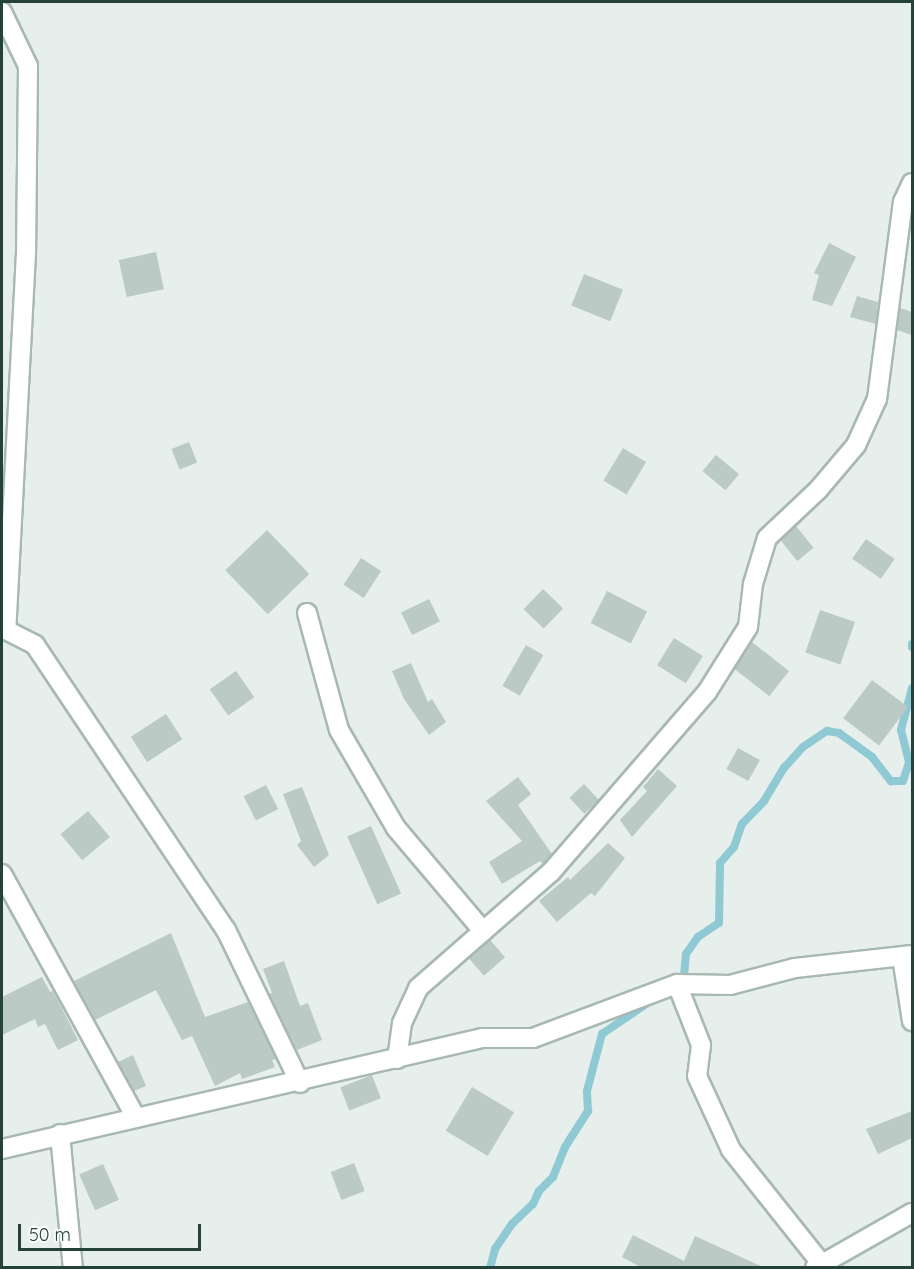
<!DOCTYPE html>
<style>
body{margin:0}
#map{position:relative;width:914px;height:1269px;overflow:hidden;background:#e6efeb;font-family:Quicksand,sans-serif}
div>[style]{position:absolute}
.stream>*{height:8px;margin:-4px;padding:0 4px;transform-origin:4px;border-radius:4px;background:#8ec9d4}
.building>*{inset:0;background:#bbcac4;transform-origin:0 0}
.roads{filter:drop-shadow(2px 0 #a8b8b2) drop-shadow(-2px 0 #a8b8b2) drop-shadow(0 2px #a8b8b2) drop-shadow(0 -2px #a8b8b2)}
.minor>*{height:18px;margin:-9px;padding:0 9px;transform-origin:9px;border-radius:9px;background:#fff}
span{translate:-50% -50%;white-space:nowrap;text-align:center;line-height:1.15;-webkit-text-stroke:4.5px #f7fbf9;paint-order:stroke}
.frame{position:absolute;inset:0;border:3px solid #24423a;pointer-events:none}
.scale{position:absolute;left:18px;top:1224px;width:183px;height:27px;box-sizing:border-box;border:3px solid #24423a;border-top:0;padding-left:8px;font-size:18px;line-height:21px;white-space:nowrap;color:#24423a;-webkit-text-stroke:4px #f7fbf9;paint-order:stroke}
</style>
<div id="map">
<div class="stream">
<div style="left:912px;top:644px;width:3px;rotate:90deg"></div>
<div style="left:678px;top:982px;width:8px;rotate:-45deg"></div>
<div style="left:684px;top:976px;width:22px;rotate:-85deg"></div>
<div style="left:686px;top:954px;width:21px;rotate:-55deg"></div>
<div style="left:698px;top:937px;width:25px;rotate:-34deg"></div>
<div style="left:719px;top:923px;width:60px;rotate:-89deg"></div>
<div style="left:720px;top:863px;width:21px;rotate:-49deg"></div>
<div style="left:734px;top:847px;width:24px;rotate:-71deg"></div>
<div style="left:742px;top:824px;width:32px;rotate:-46deg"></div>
<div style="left:764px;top:801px;width:39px;rotate:-59deg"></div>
<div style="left:784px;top:768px;width:28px;rotate:-48deg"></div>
<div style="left:803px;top:747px;width:29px;rotate:-34deg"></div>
<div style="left:827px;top:731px;width:12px;rotate:9deg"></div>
<div style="left:839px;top:733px;width:41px;rotate:36deg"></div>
<div style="left:872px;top:757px;width:31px;rotate:52deg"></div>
<div style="left:891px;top:781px;width:12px"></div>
<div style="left:903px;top:781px;width:20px;rotate:-72deg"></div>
<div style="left:909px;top:762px;width:33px;rotate:-104deg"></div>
<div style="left:901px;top:730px;width:43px;rotate:-75.3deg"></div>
<div style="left:490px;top:1268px;width:20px;rotate:-75deg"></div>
<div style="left:495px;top:1249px;width:30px;rotate:-56deg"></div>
<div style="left:512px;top:1224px;width:29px;rotate:-44deg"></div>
<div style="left:533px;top:1204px;width:14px;rotate:-65deg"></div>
<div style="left:539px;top:1191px;width:20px;rotate:-45deg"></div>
<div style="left:553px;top:1177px;width:32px;rotate:-68deg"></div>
<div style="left:565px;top:1147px;width:43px;rotate:-57.4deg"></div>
<div style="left:588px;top:1111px;width:20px;rotate:-93deg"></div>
<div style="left:587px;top:1091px;width:59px;rotate:-75.3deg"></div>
<div style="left:602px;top:1034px;width:57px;rotate:-34.2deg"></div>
</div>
<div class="building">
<div style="clip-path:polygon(829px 243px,856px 257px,832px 306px,812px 300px,819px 275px,814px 273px)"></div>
<div style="left:156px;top:252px;width:38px;height:38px;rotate:78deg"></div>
<div style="left:584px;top:274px;width:42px;height:34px;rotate:22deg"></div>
<div style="clip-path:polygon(857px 296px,878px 302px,876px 324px,850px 317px)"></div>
<div style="clip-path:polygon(900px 308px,912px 312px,912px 335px,897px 330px)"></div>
<div style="left:189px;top:442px;width:22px;height:19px;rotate:68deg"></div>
<div style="left:623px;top:448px;width:27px;height:38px;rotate:31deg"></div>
<div style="left:716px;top:455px;width:30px;height:21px;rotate:40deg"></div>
<div style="left:796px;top:526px;width:28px;height:21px;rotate:51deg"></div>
<div style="left:267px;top:530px;width:61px;height:58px;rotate:46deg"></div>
<div style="left:866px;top:539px;width:35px;height:24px;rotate:35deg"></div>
<div style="left:361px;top:558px;width:24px;height:32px;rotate:33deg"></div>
<div style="left:543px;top:589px;width:28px;height:28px;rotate:44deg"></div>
<div style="left:607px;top:591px;width:45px;height:36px;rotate:27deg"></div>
<div style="left:429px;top:599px;width:25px;height:31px;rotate:64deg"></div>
<div style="left:820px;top:610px;width:37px;height:45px;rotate:19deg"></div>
<div style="left:674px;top:638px;width:34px;height:32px;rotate:32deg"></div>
<div style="left:752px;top:642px;width:47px;height:32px;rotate:38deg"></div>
<div style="left:526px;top:645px;width:20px;height:47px;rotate:30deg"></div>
<div style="clip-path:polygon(411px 663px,428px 702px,432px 699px,446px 722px,429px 735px,404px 699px,392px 671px)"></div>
<div style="left:236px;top:671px;width:32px;height:32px;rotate:55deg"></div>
<div style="left:872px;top:680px;width:45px;height:48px;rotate:37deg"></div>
<div style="left:166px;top:714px;width:30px;height:42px;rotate:57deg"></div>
<div style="left:738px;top:748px;width:25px;height:24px;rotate:29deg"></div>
<div style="clip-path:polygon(658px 769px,677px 786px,632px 837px,620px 820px,647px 791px,643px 787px)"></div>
<div style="clip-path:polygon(518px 777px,531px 794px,518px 805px,552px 854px,543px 864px,540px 861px,502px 884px,489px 862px,522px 841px,486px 801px)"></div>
<div style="left:584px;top:784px;width:22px;height:20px;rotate:47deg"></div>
<div style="left:266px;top:785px;width:27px;height:25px;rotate:63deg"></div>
<div style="clip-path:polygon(302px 787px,329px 855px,314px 867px,297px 845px,301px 841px,283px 794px)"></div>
<div style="left:88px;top:811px;width:34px;height:36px;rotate:50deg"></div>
<div style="left:371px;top:826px;width:74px;height:26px;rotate:66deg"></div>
<div style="clip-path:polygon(608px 843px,625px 858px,595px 896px,591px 893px,557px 922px,539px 901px,568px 877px,570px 880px)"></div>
<div style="clip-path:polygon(171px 933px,205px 1017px,248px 1002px,276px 1059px,272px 1060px,275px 1067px,242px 1079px,240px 1073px,215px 1086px,192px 1036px,182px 1040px,156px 990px,95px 1020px,74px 981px)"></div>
<div style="left:490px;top:940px;width:23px;height:28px;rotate:49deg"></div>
<div style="clip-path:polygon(284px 961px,300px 1006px,308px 1003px,322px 1040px,297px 1050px,269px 994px,272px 993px,263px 969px)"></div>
<div style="clip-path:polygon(42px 977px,50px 992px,53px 991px,78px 1040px,58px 1050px,45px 1024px,38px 1027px,35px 1019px,2px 1035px,2px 997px)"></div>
<div style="clip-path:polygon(133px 1055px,146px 1086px,134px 1091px,118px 1062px)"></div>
<div style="left:372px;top:1075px;width:25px;height:34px;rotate:69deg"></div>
<div style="left:472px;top:1087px;width:49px;height:51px;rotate:31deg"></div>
<div style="clip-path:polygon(912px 1111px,912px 1138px,878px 1154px,866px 1129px)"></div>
<div style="left:354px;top:1163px;width:30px;height:25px;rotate:69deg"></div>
<div style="left:103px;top:1164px;width:39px;height:26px;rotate:66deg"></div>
<div style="clip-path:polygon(633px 1235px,684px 1261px,695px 1236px,765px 1268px,642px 1268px,622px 1257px)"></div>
</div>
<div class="roads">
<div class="minor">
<div style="left:2px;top:12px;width:60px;rotate:64.3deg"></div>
<div style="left:28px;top:66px;width:187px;rotate:90.6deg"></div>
<div style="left:26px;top:253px;width:377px;rotate:93deg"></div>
<div style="left:307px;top:613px;width:121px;rotate:74.7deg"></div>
<div style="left:339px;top:730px;width:113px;rotate:59.8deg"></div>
<div style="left:396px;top:828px;width:135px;rotate:49.8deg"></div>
<div style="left:2px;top:628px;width:37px;rotate:27deg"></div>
<div style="left:35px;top:645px;width:343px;rotate:56.2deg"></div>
<div style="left:226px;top:930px;width:170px;rotate:64.2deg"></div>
<div style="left:2px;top:874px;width:278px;rotate:61.2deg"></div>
<div style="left:902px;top:957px;width:65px;rotate:81.1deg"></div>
<div style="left:677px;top:984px;width:66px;rotate:68.5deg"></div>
<div style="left:701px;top:1045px;width:31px;rotate:97deg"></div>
<div style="left:697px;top:1076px;width:81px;rotate:65.3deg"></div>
<div style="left:731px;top:1150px;width:144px;rotate:51.5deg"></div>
<div style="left:397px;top:1059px;width:36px;rotate:-82deg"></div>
<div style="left:402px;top:1023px;width:38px;rotate:-65deg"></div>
<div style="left:418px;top:988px;width:176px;rotate:-41.1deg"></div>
<div style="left:551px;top:872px;width:238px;rotate:-49.1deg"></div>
<div style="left:707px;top:692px;width:77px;rotate:-57.8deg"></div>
<div style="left:748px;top:627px;width:43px;rotate:-83.4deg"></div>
<div style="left:753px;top:584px;width:48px;rotate:-73.1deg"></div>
<div style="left:767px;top:538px;width:70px;rotate:-43.3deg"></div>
<div style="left:818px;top:490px;width:59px;rotate:-49.8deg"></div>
<div style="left:856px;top:445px;width:51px;rotate:-65.5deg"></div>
<div style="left:877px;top:399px;width:199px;rotate:-82.5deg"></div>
<div style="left:903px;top:202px;width:21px;rotate:-65deg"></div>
<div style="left:60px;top:1134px;width:135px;rotate:84.5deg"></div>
<div style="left:2px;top:1149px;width:493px;rotate:-13deg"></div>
<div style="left:482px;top:1038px;width:51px"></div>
<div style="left:533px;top:1038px;width:154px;rotate:-20.6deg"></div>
<div style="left:677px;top:984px;width:53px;rotate:1.1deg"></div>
<div style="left:730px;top:985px;width:67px;rotate:-14.7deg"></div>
<div style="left:795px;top:968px;width:118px;rotate:-6.3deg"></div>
<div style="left:815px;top:1268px;width:112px;rotate:-29.6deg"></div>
</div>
</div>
<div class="frame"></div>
<div class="scale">50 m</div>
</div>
